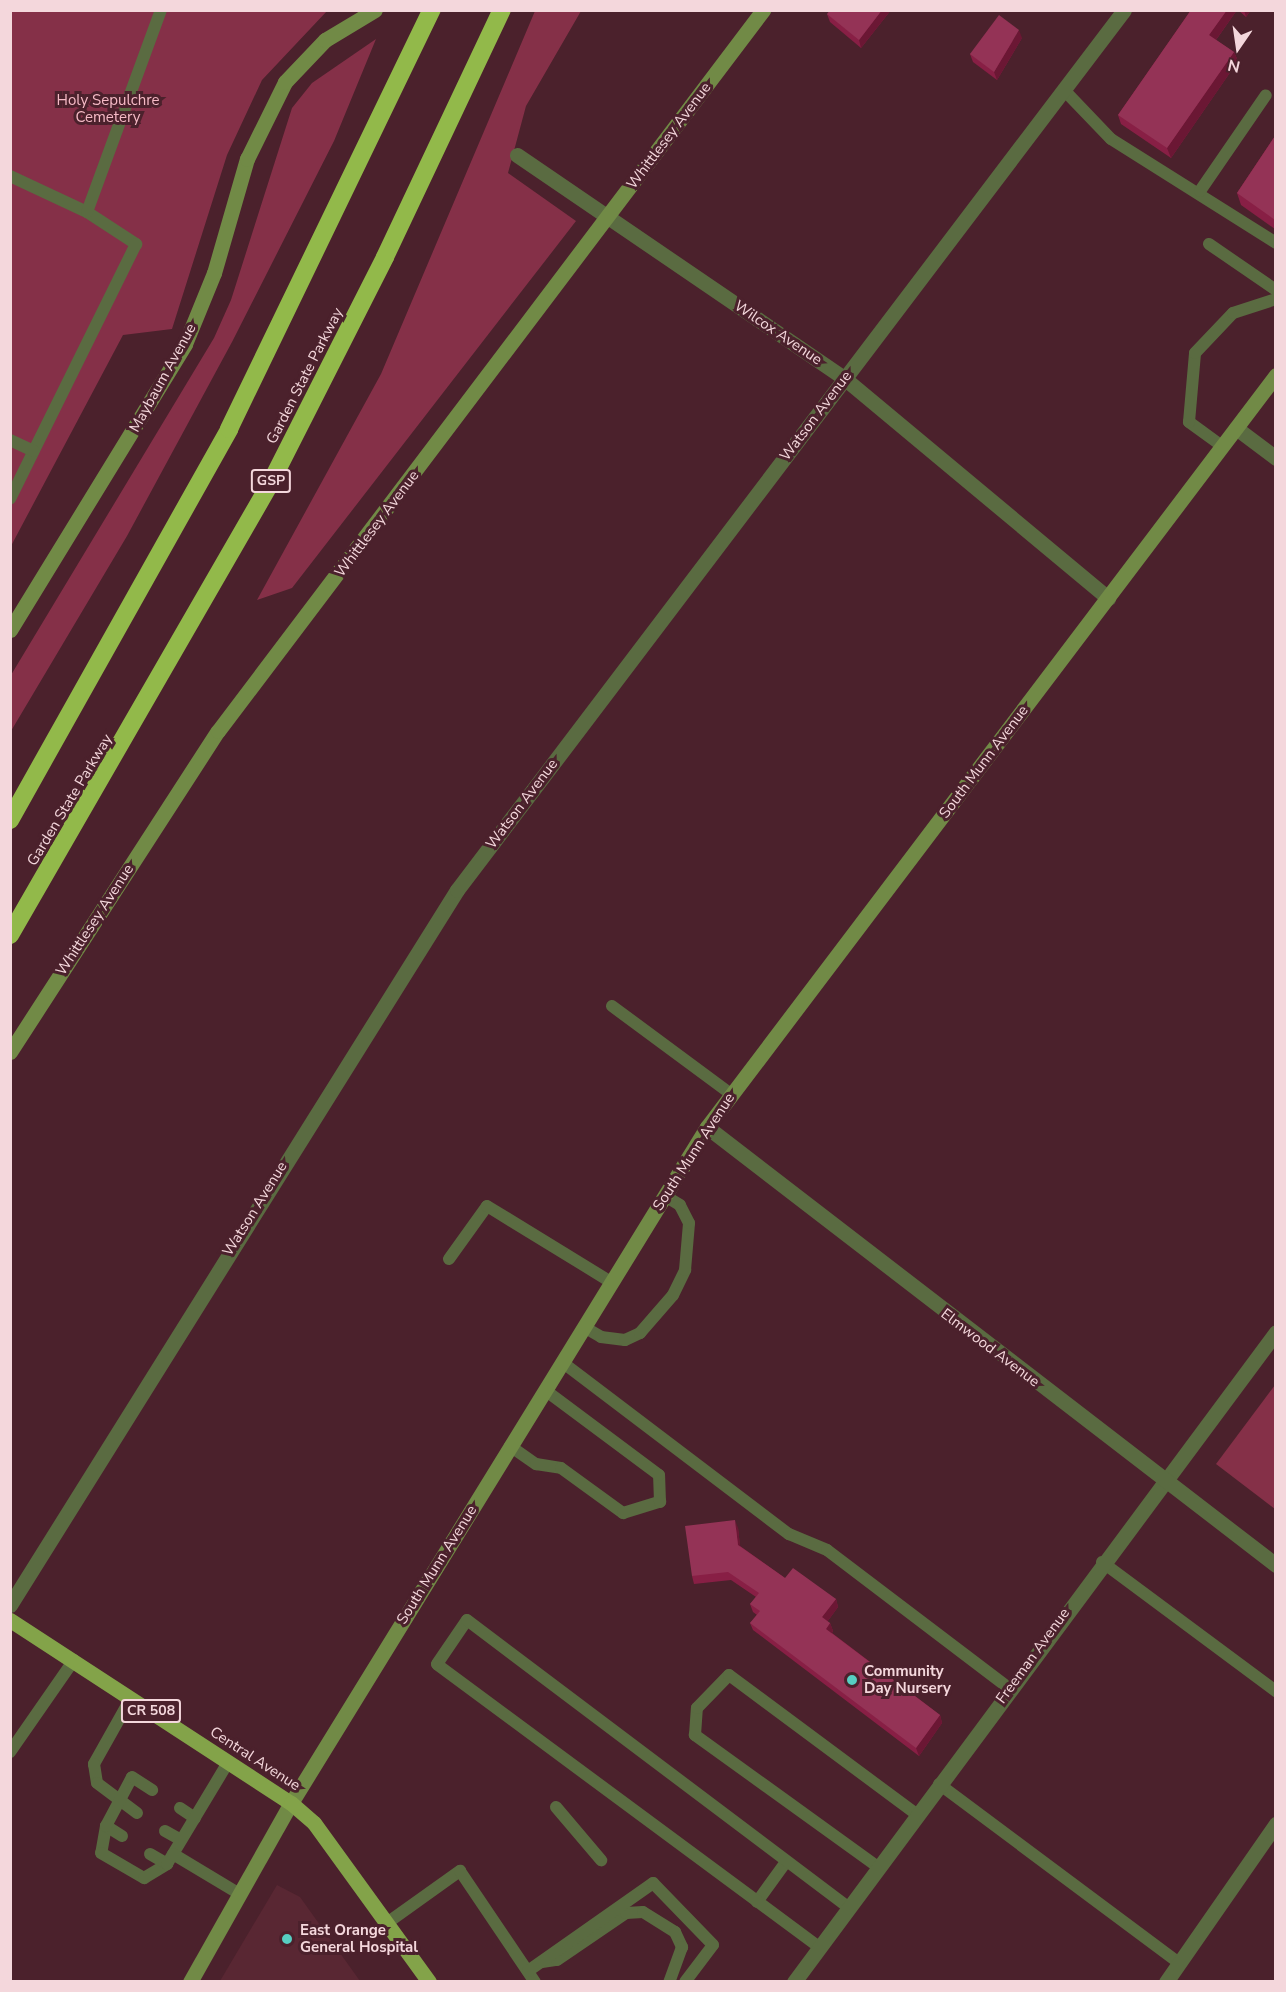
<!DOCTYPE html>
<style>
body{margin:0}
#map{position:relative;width:1286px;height:1992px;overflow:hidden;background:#4b212c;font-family:"Nunito Sans",sans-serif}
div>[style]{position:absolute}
.built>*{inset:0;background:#592733}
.green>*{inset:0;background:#853048}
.service>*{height:12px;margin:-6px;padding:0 6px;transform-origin:6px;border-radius:6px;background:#5a6b41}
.minor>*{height:15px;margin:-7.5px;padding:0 7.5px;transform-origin:7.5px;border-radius:7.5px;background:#5a6b41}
.tertiary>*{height:15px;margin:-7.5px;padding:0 7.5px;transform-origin:7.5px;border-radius:7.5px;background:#5a6b41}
.secondary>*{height:15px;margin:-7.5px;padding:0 7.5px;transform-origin:7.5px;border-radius:7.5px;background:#718a46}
.primary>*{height:15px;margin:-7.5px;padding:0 7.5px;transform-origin:7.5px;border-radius:7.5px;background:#83a349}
.motorway>*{height:18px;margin:-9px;padding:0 9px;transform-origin:9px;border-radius:9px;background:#92b94a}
.wall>*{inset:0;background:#881f45}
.shaded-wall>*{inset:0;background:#6b1734}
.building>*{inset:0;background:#943356}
.dots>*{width:16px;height:16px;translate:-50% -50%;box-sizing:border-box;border:3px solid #4b212c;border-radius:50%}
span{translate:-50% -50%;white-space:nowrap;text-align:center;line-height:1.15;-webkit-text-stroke:6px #4b212c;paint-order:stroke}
.shield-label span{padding:2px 4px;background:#4b212c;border:2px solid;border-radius:4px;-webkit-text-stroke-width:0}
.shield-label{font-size:14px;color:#f4d7dc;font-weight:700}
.park-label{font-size:15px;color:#f6bac6}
.street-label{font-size:15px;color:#f4d7dc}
.poi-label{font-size:15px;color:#f4d7dc;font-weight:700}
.left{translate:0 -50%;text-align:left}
.frame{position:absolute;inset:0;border:12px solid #f4d7dc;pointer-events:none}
.north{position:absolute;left:1208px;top:18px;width:60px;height:60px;-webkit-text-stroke:4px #4b212c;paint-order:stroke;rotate:193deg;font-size:16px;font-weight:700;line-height:24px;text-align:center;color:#f4d7dc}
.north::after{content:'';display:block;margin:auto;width:21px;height:27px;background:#f4d7dc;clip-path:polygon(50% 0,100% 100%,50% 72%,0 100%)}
</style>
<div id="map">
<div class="built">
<div style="clip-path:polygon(277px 1885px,300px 1897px,360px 1981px,220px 1981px)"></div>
</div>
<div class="green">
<div style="clip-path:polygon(11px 11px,327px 11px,262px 80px,227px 155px,172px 329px,123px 335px,11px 546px)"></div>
<div style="clip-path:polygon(535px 11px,581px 11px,526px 106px,508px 173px,576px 221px,292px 588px,257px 600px,381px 374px)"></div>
<div style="clip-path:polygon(376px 39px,334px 141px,232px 342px,127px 536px,11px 731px,11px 675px,214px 338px,231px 300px,292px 108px,312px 83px)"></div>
<div style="clip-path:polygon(1275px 1385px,1275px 1509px,1216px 1464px)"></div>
</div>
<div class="service">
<div style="left:1064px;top:90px;width:68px;rotate:46.2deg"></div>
<div style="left:1111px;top:139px;width:195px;rotate:32.2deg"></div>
<div style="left:10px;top:176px;width:85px;rotate:25.1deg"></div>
<div style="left:87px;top:212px;width:59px;rotate:33.1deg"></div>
<div style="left:136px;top:244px;width:284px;rotate:116.3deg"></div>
<div style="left:1200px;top:191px;width:116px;rotate:-55.5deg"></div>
<div style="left:87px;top:212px;width:215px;rotate:-69.9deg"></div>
<div style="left:1209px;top:244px;width:81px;rotate:34.5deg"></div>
<div style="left:10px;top:440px;width:26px;rotate:25deg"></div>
<div style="left:1222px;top:446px;width:41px;rotate:-144deg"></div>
<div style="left:1189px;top:422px;width:69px;rotate:-85deg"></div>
<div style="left:1195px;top:353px;width:55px;rotate:-46.5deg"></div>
<div style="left:1233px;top:313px;width:45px;rotate:-18deg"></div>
<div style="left:612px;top:1006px;width:148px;rotate:36.5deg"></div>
<div style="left:449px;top:1259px;width:65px;rotate:-54.4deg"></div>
<div style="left:487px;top:1206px;width:145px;rotate:31.5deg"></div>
<div style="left:584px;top:1327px;width:20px;rotate:30deg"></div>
<div style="left:601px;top:1337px;width:24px;rotate:7deg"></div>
<div style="left:625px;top:1340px;width:17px;rotate:-25deg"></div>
<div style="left:640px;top:1333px;width:50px;rotate:-49deg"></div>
<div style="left:673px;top:1295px;width:28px;rotate:-64deg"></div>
<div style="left:685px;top:1270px;width:47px;rotate:-85.1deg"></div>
<div style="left:689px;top:1223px;width:20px;rotate:-117deg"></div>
<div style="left:680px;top:1205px;width:17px;rotate:-149deg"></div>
<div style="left:562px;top:1362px;width:285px;rotate:37.2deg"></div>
<div style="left:789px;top:1534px;width:41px;rotate:22.8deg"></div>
<div style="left:827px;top:1550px;width:228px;rotate:37.2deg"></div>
<div style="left:510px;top:1446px;width:32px;rotate:35deg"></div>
<div style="left:536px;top:1464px;width:25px;rotate:9deg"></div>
<div style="left:561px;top:1468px;width:77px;rotate:36deg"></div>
<div style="left:623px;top:1513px;width:39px;rotate:-17deg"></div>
<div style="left:660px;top:1502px;width:27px;rotate:-92deg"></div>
<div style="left:659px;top:1475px;width:142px;rotate:-143.3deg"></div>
<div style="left:1102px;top:1562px;width:217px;rotate:36.6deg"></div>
<div style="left:131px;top:1698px;width:76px;rotate:119.3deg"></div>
<div style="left:94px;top:1764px;width:19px;rotate:81deg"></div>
<div style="left:97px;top:1783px;width:50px;rotate:36.9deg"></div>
<div style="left:10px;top:1752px;width:112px;rotate:-55.2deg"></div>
<div style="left:939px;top:1784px;width:299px;rotate:36.7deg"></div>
<div style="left:556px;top:1807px;width:70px;rotate:49.7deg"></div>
<div style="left:180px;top:1808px;width:18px;rotate:34deg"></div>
<div style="left:106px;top:1826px;width:27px;rotate:100deg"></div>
<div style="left:101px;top:1853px;width:50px;rotate:30.2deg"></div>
<div style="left:144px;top:1878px;width:27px;rotate:-31deg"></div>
<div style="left:165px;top:1831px;width:18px;rotate:29deg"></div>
<div style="left:122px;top:1836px;width:19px;rotate:-148deg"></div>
<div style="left:106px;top:1826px;width:55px;rotate:-62deg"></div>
<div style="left:132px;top:1777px;width:24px;rotate:33deg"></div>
<div style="left:150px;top:1854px;width:20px;rotate:30deg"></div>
<div style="left:167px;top:1864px;width:117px;rotate:-59deg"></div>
<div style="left:173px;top:1854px;width:76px;rotate:31deg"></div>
<div style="left:878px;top:1867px;width:226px;rotate:-144.2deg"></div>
<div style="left:695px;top:1735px;width:27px;rotate:-86deg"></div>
<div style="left:697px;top:1708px;width:46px;rotate:-45.9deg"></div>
<div style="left:729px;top:1675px;width:233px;rotate:36.6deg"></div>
<div style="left:757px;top:1902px;width:49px;rotate:-54.1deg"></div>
<div style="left:387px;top:1923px;width:90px;rotate:-35.5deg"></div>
<div style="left:460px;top:1871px;width:134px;rotate:56deg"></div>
<div style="left:819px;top:1947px;width:475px;rotate:-143.5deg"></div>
<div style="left:437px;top:1664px;width:53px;rotate:-55.7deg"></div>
<div style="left:467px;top:1620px;width:477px;rotate:37deg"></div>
<div style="left:542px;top:1962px;width:15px;rotate:-8deg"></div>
<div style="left:557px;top:1960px;width:83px;rotate:-34.3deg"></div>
<div style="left:626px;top:1913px;width:17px;rotate:-3deg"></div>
<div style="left:643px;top:1912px;width:38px;rotate:32deg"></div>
<div style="left:675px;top:1932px;width:17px;rotate:65deg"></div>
<div style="left:682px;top:1947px;width:37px;rotate:110deg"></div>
<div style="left:528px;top:1971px;width:153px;rotate:-35.1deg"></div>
<div style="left:653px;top:1883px;width:86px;rotate:45.9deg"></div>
<div style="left:713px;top:1945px;width:46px;rotate:127.1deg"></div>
</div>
<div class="minor">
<div style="left:517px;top:155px;width:396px;rotate:34.3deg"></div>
<div style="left:844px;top:378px;width:344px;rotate:39.8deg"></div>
<div style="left:1236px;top:428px;width:50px;rotate:36.9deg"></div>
<div style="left:10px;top:1605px;width:843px;rotate:-57.99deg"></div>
<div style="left:457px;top:890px;width:1104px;rotate:-52.84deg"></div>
<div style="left:794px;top:1982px;width:809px;rotate:-53.44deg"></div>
<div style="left:1166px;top:1982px;width:193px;rotate:-55.2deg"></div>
</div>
<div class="tertiary">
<div style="left:707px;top:1127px;width:718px;rotate:37.59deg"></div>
</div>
<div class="secondary">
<div style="left:10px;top:630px;width:335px;rotate:-58.5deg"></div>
<div style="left:185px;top:344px;width:77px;rotate:-67.8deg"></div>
<div style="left:214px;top:273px;width:119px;rotate:-73.9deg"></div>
<div style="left:247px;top:159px;width:86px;rotate:-63.7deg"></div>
<div style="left:285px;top:82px;width:58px;rotate:-46.4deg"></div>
<div style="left:325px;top:40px;width:58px;rotate:-31deg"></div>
<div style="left:10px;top:1052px;width:382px;rotate:-57.1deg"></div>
<div style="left:218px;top:731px;width:904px;rotate:-52.91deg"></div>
<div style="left:190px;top:1982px;width:206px;rotate:-60.6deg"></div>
<div style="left:291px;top:1803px;width:794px;rotate:-58.39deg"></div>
<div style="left:707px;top:1127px;width:943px;rotate:-52.89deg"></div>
</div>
<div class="primary">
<div style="left:10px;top:1620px;width:335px;rotate:33.1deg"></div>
<div style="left:291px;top:1803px;width:30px;rotate:41deg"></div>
<div style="left:314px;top:1823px;width:196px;rotate:54.1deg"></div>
</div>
<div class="motorway">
<div style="left:10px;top:820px;width:448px;rotate:-60.7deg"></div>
<div style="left:229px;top:429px;width:466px;rotate:-64.2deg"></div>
<div style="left:10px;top:935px;width:521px;rotate:-60.04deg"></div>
<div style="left:270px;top:484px;width:254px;rotate:-63.1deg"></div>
<div style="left:385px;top:257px;width:273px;rotate:-64.7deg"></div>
</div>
<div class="wall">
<div style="clip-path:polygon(891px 10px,861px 48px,830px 22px,827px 14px)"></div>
<div style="clip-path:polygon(1191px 10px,1237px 10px,1216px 40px,1234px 52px,1238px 61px,1171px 158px,1121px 124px,1118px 115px)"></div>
<div style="clip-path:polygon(1238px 10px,1251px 10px,1246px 17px)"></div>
<div style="clip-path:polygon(1022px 38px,997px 80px,973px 62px,970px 54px)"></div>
<div style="clip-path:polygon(1275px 136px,1275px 229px,1241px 205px,1237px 193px)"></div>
<div style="clip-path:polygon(738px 1528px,740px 1546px,785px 1578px,836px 1599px,838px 1607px,827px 1622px,830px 1623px,833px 1631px,832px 1633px,940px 1715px,942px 1723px,919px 1756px,753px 1630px,750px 1623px,757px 1615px,753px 1612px,750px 1604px,756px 1597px,731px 1580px,694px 1584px,692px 1576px)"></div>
</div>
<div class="shaded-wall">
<div style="clip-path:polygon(882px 10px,891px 10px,861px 48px,859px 40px)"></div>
<div style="clip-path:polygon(1227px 10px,1237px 10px,1213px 44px,1209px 35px)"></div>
<div style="clip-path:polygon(1244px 10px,1251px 10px,1246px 17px)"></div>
<div style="clip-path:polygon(1019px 30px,1022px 38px,997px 80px,994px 72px)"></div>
<div style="clip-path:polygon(1234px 52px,1238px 61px,1171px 158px,1167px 148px)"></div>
<div style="clip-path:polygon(735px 1520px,738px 1528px,741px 1553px,738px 1545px)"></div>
<div style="clip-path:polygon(836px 1599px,838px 1607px,825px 1625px,822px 1617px)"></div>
<div style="clip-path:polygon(830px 1623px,833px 1631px,829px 1637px,826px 1629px)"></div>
<div style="clip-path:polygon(940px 1715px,942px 1723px,919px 1756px,916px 1748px)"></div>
</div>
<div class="building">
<div style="clip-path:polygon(830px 10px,882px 10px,859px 40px,827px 14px)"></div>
<div style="clip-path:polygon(1191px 10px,1227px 10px,1209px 35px,1234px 52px,1167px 148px,1118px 115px)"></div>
<div style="clip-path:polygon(999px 15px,1019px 30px,994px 72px,970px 54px)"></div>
<div style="clip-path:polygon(1275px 136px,1275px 220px,1237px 193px)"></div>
<div style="clip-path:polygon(735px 1520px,738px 1545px,785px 1578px,793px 1568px,836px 1599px,822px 1617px,830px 1623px,826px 1629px,940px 1715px,916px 1748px,750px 1623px,760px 1611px,750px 1604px,759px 1593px,728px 1572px,692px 1576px,685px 1526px)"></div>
</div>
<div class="dots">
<div style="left:852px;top:1680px;background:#57cec2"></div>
<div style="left:287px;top:1939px;background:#57cec2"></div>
</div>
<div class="shield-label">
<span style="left:271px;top:481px">GSP</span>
<span style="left:151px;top:1711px">CR 508</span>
</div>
<div class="park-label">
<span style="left:108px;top:109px">Holy Sepulchre<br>Cemetery</span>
</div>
<div class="street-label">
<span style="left:669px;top:136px;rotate:-53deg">Whittlesey Avenue</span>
<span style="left:778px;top:333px;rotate:34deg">Wilcox Avenue</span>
<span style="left:305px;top:376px;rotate:-63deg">Garden State Parkway</span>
<span style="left:163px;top:378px;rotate:-61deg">Maybaum Avenue</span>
<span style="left:816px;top:416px;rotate:-53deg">Watson Avenue</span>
<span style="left:377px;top:524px;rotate:-53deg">Whittlesey Avenue</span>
<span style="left:984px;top:762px;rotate:-53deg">South Munn Avenue</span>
<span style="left:70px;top:800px;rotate:-59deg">Garden State Parkway</span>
<span style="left:522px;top:804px;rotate:-53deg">Watson Avenue</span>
<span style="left:95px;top:920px;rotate:-57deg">Whittlesey Avenue</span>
<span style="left:694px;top:1152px;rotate:-57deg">South Munn Avenue</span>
<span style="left:255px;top:1209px;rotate:-58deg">Watson Avenue</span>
<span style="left:990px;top:1348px;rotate:37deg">Elmwood Avenue</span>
<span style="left:437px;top:1565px;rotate:-58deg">South Munn Avenue</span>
<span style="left:1033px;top:1656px;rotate:-54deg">Freeman Avenue</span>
<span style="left:255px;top:1759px;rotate:33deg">Central Avenue</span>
</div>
<div class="poi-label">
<span class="left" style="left:864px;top:1680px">Community<br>Day Nursery</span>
<span class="left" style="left:300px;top:1939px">East Orange<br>General Hospital</span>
</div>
<div class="frame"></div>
<div class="north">N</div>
</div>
